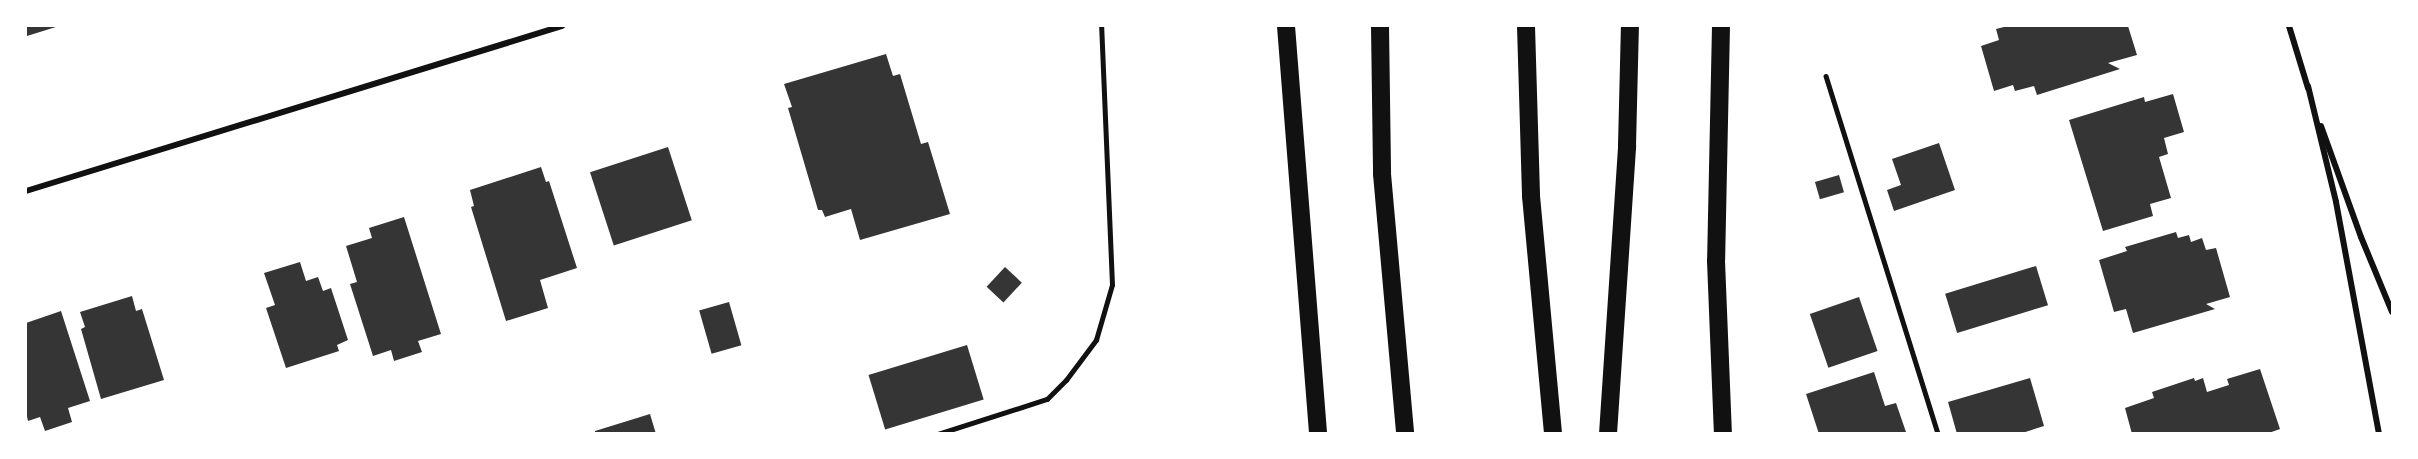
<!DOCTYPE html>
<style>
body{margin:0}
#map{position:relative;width:2418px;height:459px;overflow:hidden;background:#fff;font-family:"Libre Baskerville",serif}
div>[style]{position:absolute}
.building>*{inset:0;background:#353535;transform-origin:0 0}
.service>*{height:4.5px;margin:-2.25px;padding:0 2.25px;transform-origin:2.25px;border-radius:2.25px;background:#111}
.minor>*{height:6px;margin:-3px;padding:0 3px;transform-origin:3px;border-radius:3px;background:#111}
.motorway>*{height:18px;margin:-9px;padding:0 9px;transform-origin:9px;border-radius:9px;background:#111}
span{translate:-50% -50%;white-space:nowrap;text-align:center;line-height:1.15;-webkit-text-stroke:4.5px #fff;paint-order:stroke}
.frame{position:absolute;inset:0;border:27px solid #fff;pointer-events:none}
</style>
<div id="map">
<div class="building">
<div style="clip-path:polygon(26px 26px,59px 26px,27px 36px)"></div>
<div style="clip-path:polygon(2008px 26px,2128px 26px,2137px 55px,2108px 63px,2120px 69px,2037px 95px,2034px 86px,2015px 91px,2013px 85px,1994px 91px,1981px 46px,1999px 40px,1996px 29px)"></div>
<div style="clip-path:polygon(886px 54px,893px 76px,900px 74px,921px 144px,928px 142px,950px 214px,860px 240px,851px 209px,825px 217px,822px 210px,818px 210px,788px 108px,792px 107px,784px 84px)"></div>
<div style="clip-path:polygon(2173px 94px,2184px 132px,2164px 138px,2168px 154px,2159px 157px,2171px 198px,2150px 204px,2153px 216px,2103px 231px,2069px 120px,2144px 97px,2145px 102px)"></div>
<div style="clip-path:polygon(1939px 143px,1955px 190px,1894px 211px,1887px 190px,1901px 185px,1892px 159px)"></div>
<div style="left:668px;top:147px;width:77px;height:82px;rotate:72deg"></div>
<div style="clip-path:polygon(541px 167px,546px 182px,549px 181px,577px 268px,540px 280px,548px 308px,506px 321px,471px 207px,474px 206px,470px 190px)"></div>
<div style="left:1839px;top:175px;width:18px;height:25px;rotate:74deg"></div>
<div style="clip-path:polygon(404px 217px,441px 334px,418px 341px,422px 352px,394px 361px,391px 350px,373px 356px,350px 284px,357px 282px,346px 246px,372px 238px,369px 228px)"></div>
<div style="clip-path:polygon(2176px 232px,2178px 238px,2189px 235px,2191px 242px,2202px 238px,2206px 250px,2216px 248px,2230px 297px,2206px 304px,2215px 309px,2133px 333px,2126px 309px,2114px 312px,2099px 260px,2127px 251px,2125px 247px)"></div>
<div style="clip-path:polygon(300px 262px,306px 281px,318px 277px,323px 291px,331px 288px,348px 340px,337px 345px,339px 351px,286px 368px,266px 308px,275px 305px,264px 273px)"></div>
<div style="left:2036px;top:266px;width:41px;height:95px;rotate:73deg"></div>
<div style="left:1005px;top:267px;width:23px;height:27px;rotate:43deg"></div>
<div style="clip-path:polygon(132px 296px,136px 311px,142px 309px,164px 380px,101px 399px,81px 329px,85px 327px,80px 312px)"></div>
<div style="left:1859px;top:297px;width:57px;height:52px;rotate:71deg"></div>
<div style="left:729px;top:302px;width:45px;height:31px;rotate:74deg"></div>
<div style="clip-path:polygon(61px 311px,90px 401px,68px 408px,72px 422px,45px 431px,40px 417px,28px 421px,26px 412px,26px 323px)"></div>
<div style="left:967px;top:345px;width:57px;height:103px;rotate:73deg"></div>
<div style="clip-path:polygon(2260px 369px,2280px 429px,2266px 434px,2132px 434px,2125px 408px,2154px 398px,2152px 392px,2194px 378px,2195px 381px,2203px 378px,2207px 392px,2229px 385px,2227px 379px)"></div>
<div style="clip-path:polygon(1874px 372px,1885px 406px,1896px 403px,1906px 432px,1819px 434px,1806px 394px)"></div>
<div style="clip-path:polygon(2030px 378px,2044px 426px,2019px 434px,1957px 434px,1948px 402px)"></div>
<div style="clip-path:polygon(650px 414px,656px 434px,595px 434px,595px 431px)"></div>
</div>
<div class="service">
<div style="left:1826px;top:76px;width:375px;rotate:72.6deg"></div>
<div style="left:938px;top:434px;width:114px;rotate:-17.8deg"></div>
<div style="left:1047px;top:399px;width:27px;rotate:-45deg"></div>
<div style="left:1066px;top:380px;width:50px;rotate:-53.1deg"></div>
<div style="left:1096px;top:340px;width:57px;rotate:-73.8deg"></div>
<div style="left:1112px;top:285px;width:259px;rotate:-92.4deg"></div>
</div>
<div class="minor">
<div style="left:2289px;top:26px;width:65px;rotate:73deg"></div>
<div style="left:2308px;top:86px;width:119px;rotate:76.4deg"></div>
<div style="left:2336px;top:202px;width:236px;rotate:79.5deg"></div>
<div style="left:2321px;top:126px;width:118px;rotate:70.2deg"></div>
<div style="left:2361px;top:237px;width:81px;rotate:67.5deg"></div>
<div style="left:26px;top:191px;width:561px;rotate:-17.11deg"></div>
</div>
<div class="motorway">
<div style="left:1286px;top:26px;width:409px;rotate:85.5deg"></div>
<div style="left:1380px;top:26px;width:148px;rotate:89.2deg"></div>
<div style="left:1382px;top:174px;width:261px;rotate:84.9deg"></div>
<div style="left:1526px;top:26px;width:170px;rotate:88.3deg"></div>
<div style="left:1531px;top:196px;width:239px;rotate:84.7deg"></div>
<div style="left:1721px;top:26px;width:235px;rotate:91.2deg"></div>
<div style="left:1716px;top:261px;width:173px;rotate:87.7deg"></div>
<div style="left:1608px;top:434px;width:289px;rotate:-86.2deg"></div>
<div style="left:1627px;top:146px;width:120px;rotate:-88.6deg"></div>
</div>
<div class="frame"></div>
</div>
